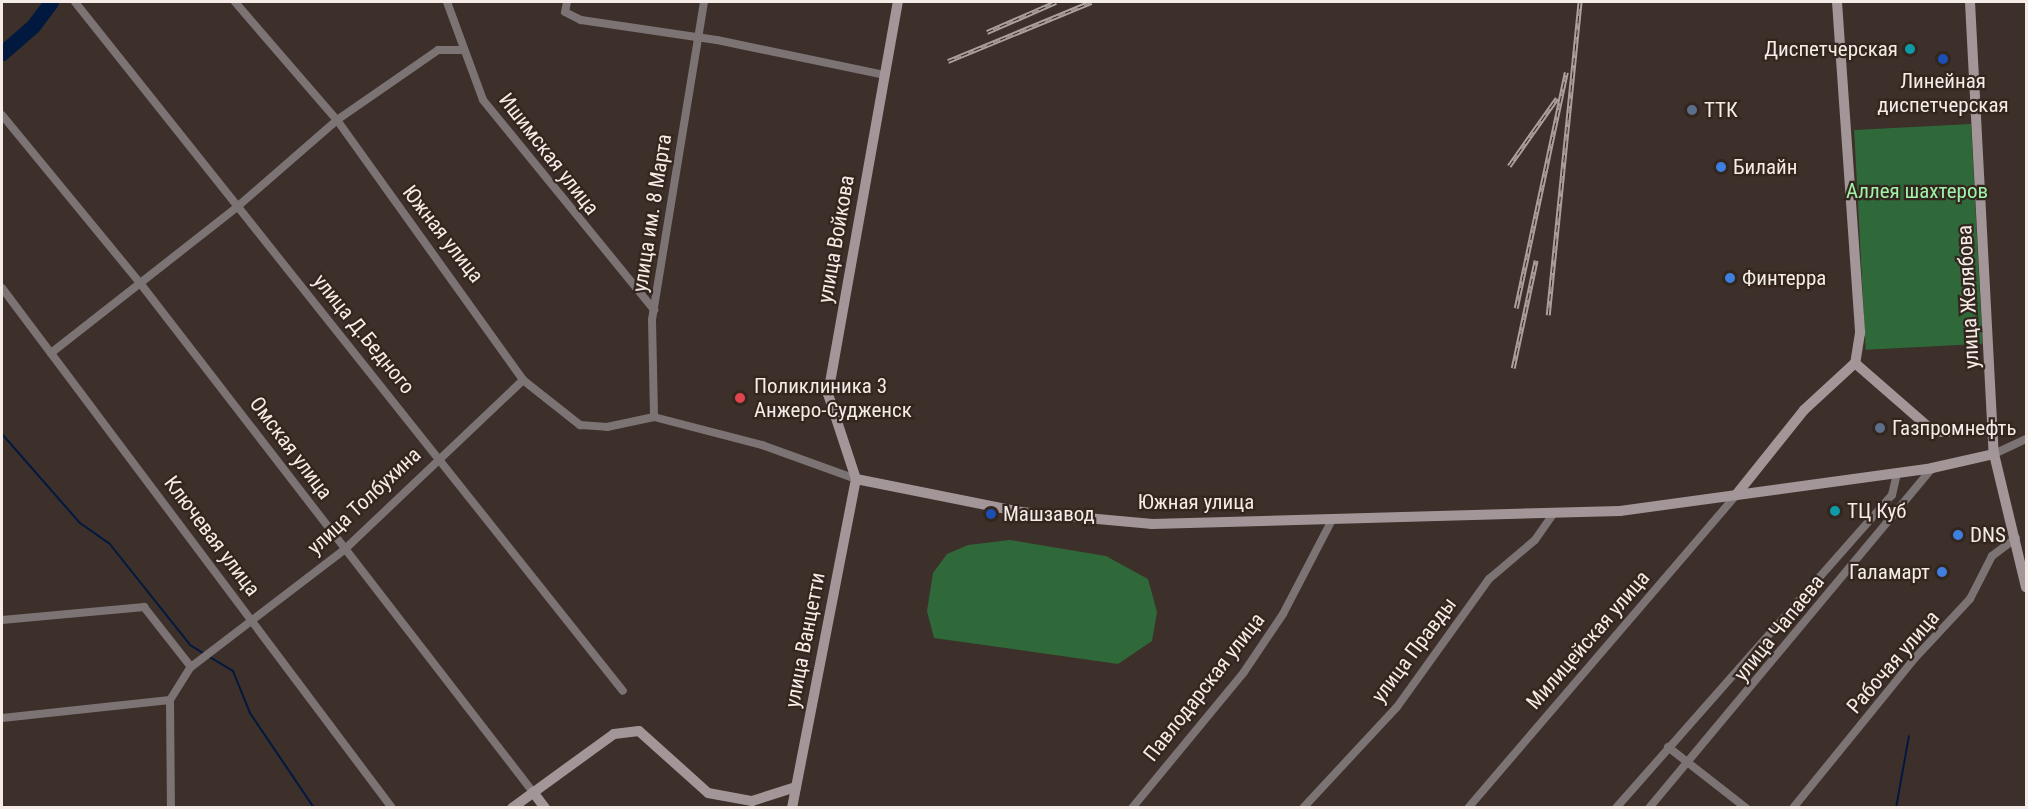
<!DOCTYPE html>
<meta charset="utf-8">
<style>
body{margin:0}
#map{position:relative;width:2028px;height:809px;overflow:hidden;background:#3d2f29;font-family:"Roboto Condensed",sans-serif}
div>[style]{position:absolute}
.green>*{inset:0;background:#306939;transform-origin:0 0}
.stream>*{height:2px;margin:-1px;padding:0 1px;transform-origin:1px;border-radius:1px;background:#02193f}
.river>*{height:15px;margin:-7.5px;padding:0 7.5px;transform-origin:7.5px;border-radius:7.5px;background:#02193f}
.street>*{height:8px;margin:-4px;padding:0 4px;transform-origin:4px;border-radius:4px;background:#7b7374}
.secondary>*{height:10px;margin:-5px;padding:0 5px;transform-origin:5px;border-radius:5px;background:#a39699}
.rail>*{height:4.5px;margin-top:-2.25px;transform-origin:0;background:repeating-linear-gradient(90deg,#33261f 0 7px,#aba09b 0 14px);box-sizing:border-box;border-block:2px solid #aba09b}
.dots>*{width:16px;height:16px;translate:-50% -50%;box-sizing:border-box;border:3px solid #33261f;border-radius:50%}
span{translate:-50% -50%;white-space:nowrap;text-align:center;line-height:1.15;-webkit-text-stroke:4.5px #33261f;paint-order:stroke}
.poi-label{font-size:21px;color:#f5ece7}
.right{translate:-100% -50%;text-align:right}
.left{translate:0 -50%;text-align:left}
.street-label{font-size:21px;color:#f5ece7}
.park-label{font-size:21px;color:#a0f2a9}
.frame{position:absolute;inset:0;border:3px solid #f5ece7;pointer-events:none}
</style>
<div id="map">
<div class="green">
<div style="left:1971px;top:124px;width:220px;height:117px;rotate:87deg"></div>
<div style="clip-path:polygon(1010px 540px,1106px 556px,1148px 579px,1157px 612px,1152px 641px,1118px 664px,934px 638px,927px 611px,933px 573px,947px 554px,968px 545px)"></div>
</div>
<div class="stream">
<div style="left:2px;top:434px;width:118px;rotate:48.8deg"></div>
<div style="left:80px;top:523px;width:35px;rotate:35deg"></div>
<div style="left:109px;top:543px;width:130px;rotate:51.5deg"></div>
<div style="left:190px;top:645px;width:15px;rotate:32deg"></div>
<div style="left:208px;top:656px;width:29px;rotate:31deg"></div>
<div style="left:233px;top:671px;width:45px;rotate:68deg"></div>
<div style="left:250px;top:713px;width:115px;rotate:56deg"></div>
<div style="left:1896px;top:808px;width:73px;rotate:-79.8deg"></div>
</div>
<div class="river">
<div style="left:2px;top:53px;width:41px;rotate:-41.1deg"></div>
<div style="left:33px;top:26px;width:30px;rotate:-53deg"></div>
</div>
<div class="street">
<div style="left:75px;top:2px;width:880px;rotate:51.5deg"></div>
<div style="left:235px;top:2px;width:156px;rotate:49.2deg"></div>
<div style="left:337px;top:120px;width:320px;rotate:54.4deg"></div>
<div style="left:523px;top:380px;width:73px;rotate:38.3deg"></div>
<div style="left:580px;top:425px;width:27px;rotate:4deg"></div>
<div style="left:607px;top:427px;width:48px;rotate:-12deg"></div>
<div style="left:447px;top:2px;width:104px;rotate:69.8deg"></div>
<div style="left:483px;top:100px;width:271px;rotate:50.8deg"></div>
<div style="left:567px;top:2px;width:10px;rotate:101deg"></div>
<div style="left:565px;top:12px;width:18px;rotate:27deg"></div>
<div style="left:581px;top:20px;width:137px;rotate:8.4deg"></div>
<div style="left:717px;top:40px;width:172px;rotate:11.8deg"></div>
<div style="left:704px;top:2px;width:322px;rotate:99.3deg"></div>
<div style="left:652px;top:320px;width:97px;rotate:88.8deg"></div>
<div style="left:654px;top:417px;width:112px;rotate:14.5deg"></div>
<div style="left:762px;top:445px;width:100px;rotate:19.9deg"></div>
<div style="left:2px;top:115px;width:217px;rotate:50.6deg"></div>
<div style="left:140px;top:283px;width:643px;rotate:52.33deg"></div>
<div style="left:2px;top:288px;width:650px;rotate:53.13deg"></div>
<div style="left:51px;top:353px;width:236px;rotate:-38.1deg"></div>
<div style="left:237px;top:207px;width:133px;rotate:-41deg"></div>
<div style="left:337px;top:120px;width:123px;rotate:-34.7deg"></div>
<div style="left:438px;top:50px;width:25px"></div>
<div style="left:1994px;top:454px;width:35px;rotate:-25deg"></div>
<div style="left:2px;top:620px;width:143px;rotate:-5.2deg"></div>
<div style="left:144px;top:607px;width:76px;rotate:51.9deg"></div>
<div style="left:170px;top:700px;width:108px;rotate:89.5deg"></div>
<div style="left:2px;top:718px;width:169px;rotate:-6.1deg"></div>
<div style="left:170px;top:700px;width:39px;rotate:-58deg"></div>
<div style="left:191px;top:667px;width:193px;rotate:-37.4deg"></div>
<div style="left:344px;top:550px;width:247px;rotate:-43.5deg"></div>
<div style="left:1668px;top:747px;width:99px;rotate:38deg"></div>
<div style="left:1132px;top:808px;width:176px;rotate:-50.5deg"></div>
<div style="left:1244px;top:672px;width:70px;rotate:-56.1deg"></div>
<div style="left:1283px;top:614px;width:106px;rotate:-62.5deg"></div>
<div style="left:1303px;top:808px;width:138px;rotate:-47.1deg"></div>
<div style="left:1397px;top:707px;width:158px;rotate:-54.3deg"></div>
<div style="left:1489px;top:579px;width:60px;rotate:-40.3deg"></div>
<div style="left:1535px;top:540px;width:32px;rotate:-55deg"></div>
<div style="left:1468px;top:808px;width:412px;rotate:-49.4deg"></div>
<div style="left:1616px;top:808px;width:417px;rotate:-48.6deg"></div>
<div style="left:1892px;top:495px;width:23px;rotate:-77deg"></div>
<div style="left:1649px;top:808px;width:442px;rotate:-50.2deg"></div>
<div style="left:1793px;top:808px;width:192px;rotate:-50.9deg"></div>
<div style="left:1914px;top:659px;width:82px;rotate:-47deg"></div>
<div style="left:1970px;top:599px;width:48px;rotate:-62.9deg"></div>
<div style="left:1992px;top:556px;width:30px;rotate:-37deg"></div>
</div>
<div class="secondary">
<div style="left:1837px;top:2px;width:332px;rotate:86deg"></div>
<div style="left:1860px;top:333px;width:30px;rotate:99deg"></div>
<div style="left:1970px;top:2px;width:453px;rotate:87deg"></div>
<div style="left:1994px;top:454px;width:137px;rotate:76.5deg"></div>
<div style="left:1855px;top:363px;width:105px;rotate:41.1deg"></div>
<div style="left:1934px;top:432px;width:60px;rotate:-1.9deg"></div>
<div style="left:856px;top:479px;width:168px;rotate:11.3deg"></div>
<div style="left:1021px;top:512px;width:132px;rotate:5.2deg"></div>
<div style="left:1152px;top:524px;width:468px;rotate:-1.6deg"></div>
<div style="left:1620px;top:511px;width:315px;rotate:-7.8deg"></div>
<div style="left:1932px;top:468px;width:64px;rotate:-12.7deg"></div>
<div style="left:1736px;top:495px;width:109px;rotate:-51.3deg"></div>
<div style="left:1804px;top:410px;width:69px;rotate:-42.7deg"></div>
<div style="left:533px;top:792px;width:20px;rotate:53deg"></div>
<div style="left:512px;top:808px;width:126px;rotate:-36deg"></div>
<div style="left:614px;top:734px;width:25px;rotate:-7deg"></div>
<div style="left:639px;top:731px;width:93px;rotate:41.9deg"></div>
<div style="left:708px;top:793px;width:45px;rotate:10.3deg"></div>
<div style="left:752px;top:801px;width:46px;rotate:-17.7deg"></div>
<div style="left:792px;top:808px;width:335px;rotate:-79deg"></div>
<div style="left:856px;top:479px;width:89px;rotate:-108.2deg"></div>
<div style="left:828px;top:394px;width:398px;rotate:-79.9deg"></div>
</div>
<div class="rail">
<div style="left:987px;top:32px;width:75px;rotate:-23.5deg"></div>
<div style="left:948px;top:61px;width:155px;rotate:-22.4deg"></div>
<div style="left:1509px;top:166px;width:83px;rotate:-54.8deg"></div>
<div style="left:1516px;top:308px;width:241px;rotate:-78deg"></div>
<div style="left:1548px;top:315px;width:315px;rotate:-84.2deg"></div>
<div style="left:1513px;top:368px;width:110px;rotate:-78deg"></div>
</div>
<div class="dots">
<div style="left:1910px;top:49px;background:#0f9aa8"></div>
<div style="left:1943px;top:59px;background:#1a4fb4"></div>
<div style="left:1692px;top:110px;background:#5c6f8a"></div>
<div style="left:1721px;top:167px;background:#3f7fe0"></div>
<div style="left:1730px;top:278px;background:#3f7fe0"></div>
<div style="left:740px;top:398px;background:#e0444e"></div>
<div style="left:1880px;top:428px;background:#5c6f8a"></div>
<div style="left:1835px;top:511px;background:#0f9aa8"></div>
<div style="left:991px;top:514px;background:#1a4fb4"></div>
<div style="left:1958px;top:535px;background:#3f7fe0"></div>
<div style="left:1942px;top:572px;background:#3f7fe0"></div>
</div>
<div class="poi-label">
<span class="right" style="left:1898px;top:49px">Диспетчерская</span>
<span style="left:1943px;top:93px">Линейная<br>диспетчерская</span>
<span class="left" style="left:1704px;top:110px">ТТК</span>
<span class="left" style="left:1733px;top:167px">Билайн</span>
<span class="left" style="left:1742px;top:278px">Финтерра</span>
<span class="left" style="left:754px;top:398px">Поликлиника 3<br>Анжеро-Судженск</span>
<span class="left" style="left:1892px;top:428px">Газпромнефть</span>
<span class="left" style="left:1847px;top:511px">ТЦ Куб</span>
<span class="left" style="left:1003px;top:514px">Машзавод</span>
<span class="left" style="left:1970px;top:535px">DNS</span>
<span class="right" style="left:1930px;top:572px">Галамарт</span>
</div>
<div class="street-label">
<span style="left:549px;top:154px;rotate:52deg">Ишимская улица</span>
<span style="left:652px;top:213px;rotate:-81deg">улица им. 8 Марта</span>
<span style="left:443px;top:234px;rotate:52deg">Южная улица</span>
<span style="left:836px;top:239px;rotate:-80deg">улица Войкова</span>
<span style="left:1968px;top:297px;rotate:-93deg">улица Желябова</span>
<span style="left:364px;top:334px;rotate:51deg">улица Д.Бедного</span>
<span style="left:291px;top:448px;rotate:53deg">Омская улица</span>
<span style="left:364px;top:501px;rotate:-43deg">улица Толбухина</span>
<span style="left:1196px;top:502px">Южная улица</span>
<span style="left:212px;top:536px;rotate:53deg">Ключевая улица</span>
<span style="left:1779px;top:628px;rotate:-51deg">улица Чапаева</span>
<span style="left:805px;top:640px;rotate:-79deg">улица Ванцетти</span>
<span style="left:1588px;top:640px;rotate:-49deg">Милицейская улица</span>
<span style="left:1414px;top:650px;rotate:-53deg">улица Правды</span>
<span style="left:1893px;top:662px;rotate:-49deg">Рабочая улица</span>
<span style="left:1204px;top:687px;rotate:-52deg">Павлодарская улица</span>
</div>
<div class="park-label">
<span style="left:1917px;top:191px">Аллея шахтеров</span>
</div>
<div class="frame"></div>
</div>
